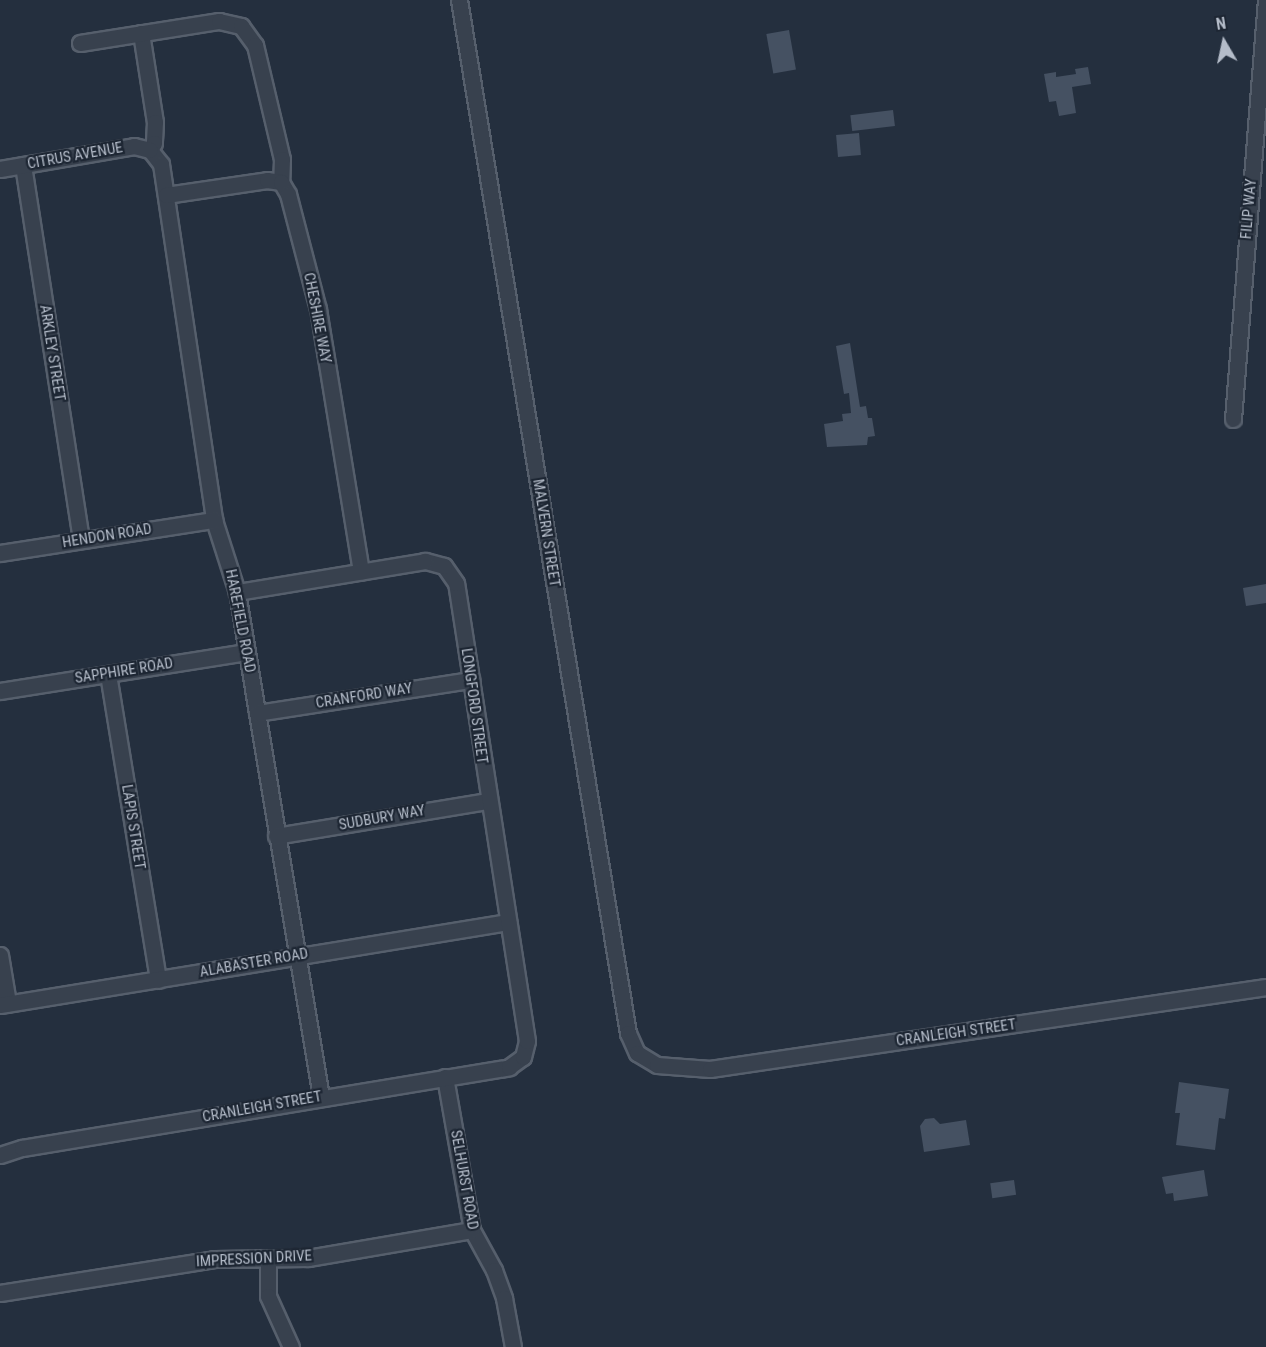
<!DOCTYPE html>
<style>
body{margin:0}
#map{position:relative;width:1266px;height:1347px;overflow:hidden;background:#242f3e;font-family:"Roboto Condensed",sans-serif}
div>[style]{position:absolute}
.building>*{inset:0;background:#455162;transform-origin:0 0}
.roads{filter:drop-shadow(2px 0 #565f6c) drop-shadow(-2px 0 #565f6c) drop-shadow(0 2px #565f6c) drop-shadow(0 -2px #565f6c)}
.street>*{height:15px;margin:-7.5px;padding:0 7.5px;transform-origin:7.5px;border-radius:7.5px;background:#38414e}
span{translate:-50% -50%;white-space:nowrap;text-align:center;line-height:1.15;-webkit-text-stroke:4.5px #1d2633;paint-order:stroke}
.street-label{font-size:15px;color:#b4bcc9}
.north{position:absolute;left:1194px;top:12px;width:60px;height:60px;-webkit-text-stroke:4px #1d2633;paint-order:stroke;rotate:351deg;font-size:16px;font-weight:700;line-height:24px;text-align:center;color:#b4bcc9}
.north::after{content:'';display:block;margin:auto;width:21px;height:27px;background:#b4bcc9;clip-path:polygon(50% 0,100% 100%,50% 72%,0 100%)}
</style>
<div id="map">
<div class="building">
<div style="left:789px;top:30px;width:40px;height:23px;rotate:80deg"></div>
<div style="clip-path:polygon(1088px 67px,1091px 84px,1072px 87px,1076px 113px,1059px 116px,1056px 101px,1049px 102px,1044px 74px,1056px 72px,1056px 77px,1076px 74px,1075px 69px)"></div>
<div style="left:893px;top:110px;width:16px;height:43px;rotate:83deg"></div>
<div style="left:859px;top:133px;width:22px;height:23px;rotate:85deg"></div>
<div style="clip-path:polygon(850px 343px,860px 407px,866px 406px,868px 418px,872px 418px,875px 436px,868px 437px,867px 445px,827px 447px,824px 424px,843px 421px,842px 414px,851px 413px,849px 393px,844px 394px,836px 346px)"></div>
<div style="clip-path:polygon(1266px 584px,1266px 603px,1246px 606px,1243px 588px)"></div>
<div style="clip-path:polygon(1179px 1082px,1229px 1089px,1225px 1119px,1219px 1118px,1215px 1150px,1176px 1145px,1180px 1113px,1175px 1113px)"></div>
<div style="clip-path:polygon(934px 1118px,940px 1124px,966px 1120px,970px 1145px,924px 1152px,920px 1126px,925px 1119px)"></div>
<div style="clip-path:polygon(1204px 1170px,1208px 1196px,1174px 1201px,1173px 1193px,1166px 1194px,1162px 1177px)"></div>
<div style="left:1014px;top:1180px;width:15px;height:24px;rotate:82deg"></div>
</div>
<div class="roads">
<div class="street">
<div style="left:459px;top:0;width:1047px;rotate:80.71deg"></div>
<div style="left:628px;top:1033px;width:22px;rotate:66deg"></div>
<div style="left:637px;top:1053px;width:23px;rotate:31deg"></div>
<div style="left:657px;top:1065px;width:53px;rotate:4.3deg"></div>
<div style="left:710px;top:1069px;width:562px;rotate:-8.39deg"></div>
<div style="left:141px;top:33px;width:90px;rotate:81.1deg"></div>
<div style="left:155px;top:122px;width:21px;rotate:93deg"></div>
<div style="left:154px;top:143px;width:8px;rotate:120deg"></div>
<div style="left:80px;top:43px;width:141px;rotate:-9deg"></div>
<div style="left:219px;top:21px;width:23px;rotate:13deg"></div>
<div style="left:241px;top:26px;width:24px;rotate:54deg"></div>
<div style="left:255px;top:45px;width:117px;rotate:76.7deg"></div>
<div style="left:282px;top:159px;width:23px;rotate:92deg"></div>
<div style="left:150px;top:150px;width:18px;rotate:52deg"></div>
<div style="left:161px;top:164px;width:360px;rotate:81.5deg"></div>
<div style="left:214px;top:520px;width:76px;rotate:72.3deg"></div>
<div style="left:237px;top:592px;width:512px;rotate:80.56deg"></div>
<div style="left:23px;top:165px;width:379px;rotate:81.2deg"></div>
<div style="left:0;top:169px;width:136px;rotate:-9.7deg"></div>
<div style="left:134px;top:146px;width:16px;rotate:14deg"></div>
<div style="left:166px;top:195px;width:102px;rotate:-8.4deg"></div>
<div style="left:267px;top:180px;width:14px;rotate:8deg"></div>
<div style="left:281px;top:182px;width:14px;rotate:60deg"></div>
<div style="left:288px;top:194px;width:119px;rotate:75.4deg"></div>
<div style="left:318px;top:309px;width:266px;rotate:80.7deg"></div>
<div style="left:1233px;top:419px;width:420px;rotate:-85.5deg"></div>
<div style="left:0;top:553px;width:217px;rotate:-8.8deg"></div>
<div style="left:108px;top:674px;width:310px;rotate:80.7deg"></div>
<div style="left:0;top:691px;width:250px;rotate:-9deg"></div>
<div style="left:257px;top:713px;width:217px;rotate:-8.8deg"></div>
<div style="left:276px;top:836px;width:215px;rotate:-9.4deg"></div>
<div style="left:0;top:955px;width:49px;rotate:80.5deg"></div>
<div style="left:0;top:1005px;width:515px;rotate:-9.28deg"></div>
<div style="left:445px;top:1077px;width:155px;rotate:80deg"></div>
<div style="left:472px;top:1230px;width:46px;rotate:61.2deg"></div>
<div style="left:494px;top:1270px;width:30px;rotate:70deg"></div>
<div style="left:504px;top:1298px;width:50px;rotate:79.6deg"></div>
<div style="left:0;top:1155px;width:23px;rotate:-18deg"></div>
<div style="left:22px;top:1148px;width:494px;rotate:-9.4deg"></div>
<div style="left:509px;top:1067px;width:17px;rotate:-36deg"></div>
<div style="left:523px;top:1057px;width:16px;rotate:-76deg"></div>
<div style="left:527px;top:1041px;width:463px;rotate:-98.8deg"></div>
<div style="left:456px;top:583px;width:21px;rotate:-125deg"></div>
<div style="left:444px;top:566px;width:20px;rotate:-165deg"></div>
<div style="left:425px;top:561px;width:191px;rotate:170.6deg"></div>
<div style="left:268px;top:1260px;width:36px;rotate:90deg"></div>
<div style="left:268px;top:1296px;width:56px;rotate:65.7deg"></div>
<div style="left:0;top:1293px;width:217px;rotate:-9deg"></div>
<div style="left:214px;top:1259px;width:94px;rotate:-0.6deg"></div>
<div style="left:308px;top:1258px;width:166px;rotate:-9.7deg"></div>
</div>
</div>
<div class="street-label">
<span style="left:75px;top:156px;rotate:-10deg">CITRUS AVENUE</span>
<span style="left:1249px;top:209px;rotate:-85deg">FILIP WAY</span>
<span style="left:317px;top:318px;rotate:79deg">CHESHIRE WAY</span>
<span style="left:52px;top:353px;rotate:81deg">ARKLEY STREET</span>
<span style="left:546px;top:533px;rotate:81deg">MALVERN STREET</span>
<span style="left:107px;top:536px;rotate:-9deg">HENDON ROAD</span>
<span style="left:240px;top:621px;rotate:79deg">HAREFIELD ROAD</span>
<span style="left:124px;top:671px;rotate:-9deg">SAPPHIRE ROAD</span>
<span style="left:364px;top:696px;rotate:-9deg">CRANFORD WAY</span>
<span style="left:474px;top:706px;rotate:82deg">LONGFORD STREET</span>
<span style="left:382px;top:818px;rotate:-10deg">SUDBURY WAY</span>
<span style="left:133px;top:827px;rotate:81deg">LAPIS STREET</span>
<span style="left:254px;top:963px;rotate:-10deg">ALABASTER ROAD</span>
<span style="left:956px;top:1033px;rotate:-8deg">CRANLEIGH STREET</span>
<span style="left:262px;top:1107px;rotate:-10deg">CRANLEIGH STREET</span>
<span style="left:464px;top:1180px;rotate:80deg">SELHURST ROAD</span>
<span style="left:254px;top:1259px;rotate:-3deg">IMPRESSION DRIVE</span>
</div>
<div class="north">N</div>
</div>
